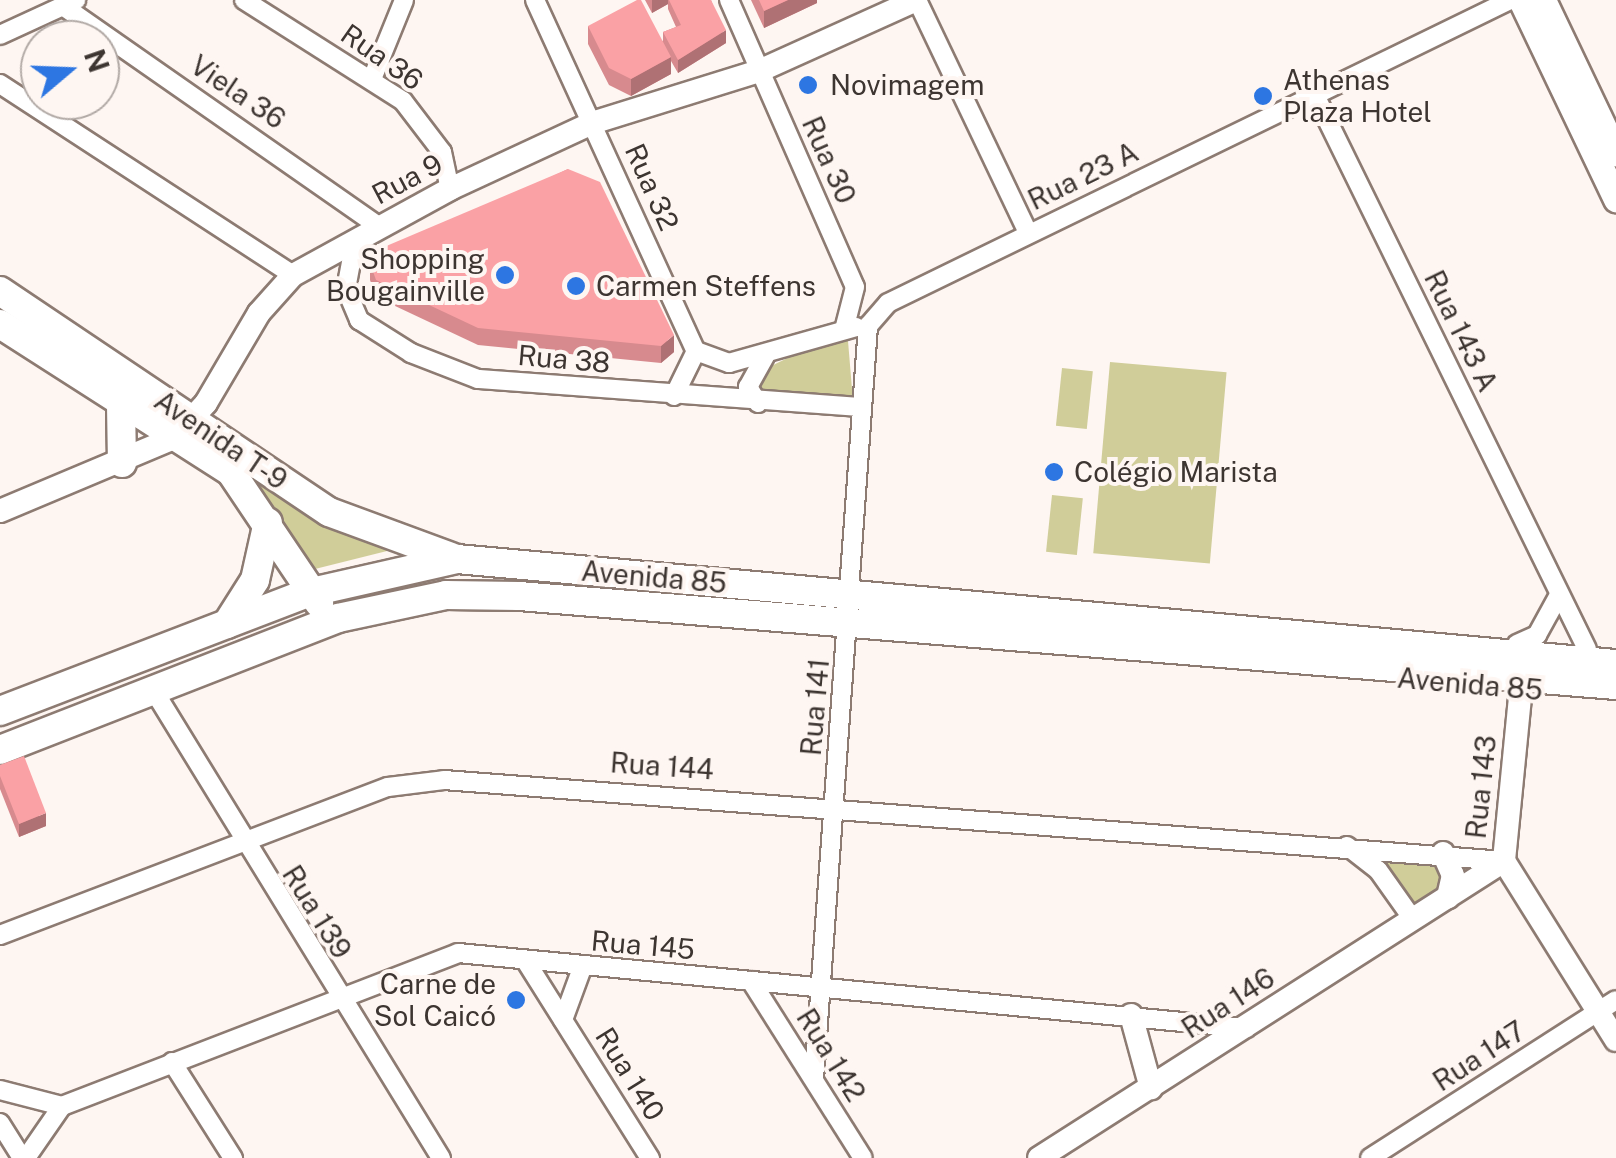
<!DOCTYPE html>
<meta charset="utf-8">
<style>
body{margin:0}
#map{position:relative;width:1616px;height:1158px;overflow:hidden;background:#fef6f2;font-family:"Public Sans",sans-serif}
div>[style]{position:absolute}
.green>*{inset:0;background:#d0cd99;transform-origin:0 0}
.roads{filter:drop-shadow(2px 0 #8d7b72) drop-shadow(-2px 0 #8d7b72) drop-shadow(0 2px #8d7b72) drop-shadow(0 -2px #8d7b72)}
.minor>*{height:18px;margin:-9px;padding:0 9px;transform-origin:9px;border-radius:9px;background:#fff}
.tertiary>*{height:22px;margin:-11px;padding:0 11px;transform-origin:11px;border-radius:11px;background:#fff}
.secondary>*{height:25px;margin:-12.5px;padding:0 12.5px;transform-origin:12.5px;border-radius:12.5px;background:#fff}
.primary>*{height:28px;margin:-14px;padding:0 14px;transform-origin:14px;border-radius:14px;background:#fff}
.wall>*{inset:0;background:#d78a8e}
.shaded-wall>*{inset:0;background:#af7174}
.building>*{inset:0;background:#faa1a5}
.dots>*{width:28px;height:28px;translate:-50% -50%;box-sizing:border-box;border:5px solid #fef6f2;border-radius:50%}
span{translate:-50% -50%;white-space:nowrap;text-align:center;line-height:1.15;-webkit-text-stroke:8px #fef6f2;paint-order:stroke}
.street-label{font-size:28px;color:#3d3531}
.poi-label{font-size:28px;color:#3d3531}
.left{translate:0 -50%;text-align:left}
.right{translate:-100% -50%;text-align:right}
.north{position:absolute;left:20px;top:20px;width:100px;height:100px;box-sizing:border-box;background:#fef6f2;border:2px solid #b1a9a5;border-radius:50%;rotate:71deg;font-size:28px;font-weight:700;line-height:40px;text-align:center;color:#3d3531}
.north::after{content:'';display:block;margin:auto;width:35px;height:45px;background:#2d76e2;clip-path:polygon(50% 0,100% 100%,50% 72%,0 100%)}
</style>
<div id="map">
<div class="green">
<div style="clip-path:polygon(847px 329px,853px 401px,757px 395px,752px 385px,763px 370px)"></div>
<div style="left:1110px;top:362px;width:117px;height:192px;rotate:5deg"></div>
<div style="left:1062px;top:368px;width:31px;height:58px;rotate:6deg"></div>
<div style="clip-path:polygon(215px 446px,399px 548px,303px 572px)"></div>
<div style="left:1052px;top:495px;width:31px;height:57px;rotate:6deg"></div>
<div style="clip-path:polygon(1347px 846px,1504px 861px,1412px 918px)"></div>
</div>
<div class="roads">
<div class="minor">
<div style="left:244px;top:0;width:188px;rotate:32.4deg"></div>
<div style="left:403px;top:101px;width:64px;rotate:52.6deg"></div>
<div style="left:442px;top:152px;width:38px;rotate:78deg"></div>
<div style="left:535px;top:0;width:386px;rotate:65.4deg"></div>
<div style="left:696px;top:351px;width:50px;rotate:116.1deg"></div>
<div style="left:729px;top:0;width:313px;rotate:66.3deg"></div>
<div style="left:855px;top:287px;width:40px;rotate:104.4deg"></div>
<div style="left:917px;top:0;width:258px;rotate:64.5deg"></div>
<div style="left:63px;top:6px;width:386px;rotate:34.9deg"></div>
<div style="left:0;top:35px;width:84px;rotate:-24.7deg"></div>
<div style="left:372px;top:79px;width:85px;rotate:-67.9deg"></div>
<div style="left:0;top:84px;width:350px;rotate:33.1deg"></div>
<div style="left:1314px;top:93px;width:619px;rotate:63.85deg"></div>
<div style="left:355px;top:241px;width:49px;rotate:100.6deg"></div>
<div style="left:346px;top:289px;width:34px;rotate:67deg"></div>
<div style="left:359px;top:320px;width:62px;rotate:32.4deg"></div>
<div style="left:411px;top:353px;width:72px;rotate:21.2deg"></div>
<div style="left:478px;top:379px;width:384px;rotate:4.2deg"></div>
<div style="left:696px;top:351px;width:35px;rotate:20deg"></div>
<div style="left:729px;top:363px;width:132px;rotate:-15.8deg"></div>
<div style="left:758px;top:403px;width:19px;rotate:-122deg"></div>
<div style="left:748px;top:387px;width:35px;rotate:-61deg"></div>
<div style="left:1517px;top:644px;width:22px;rotate:-24deg"></div>
<div style="left:1537px;top:635px;width:46px;rotate:-61.2deg"></div>
<div style="left:154px;top:691px;width:548px;rotate:58.43deg"></div>
<div style="left:1347px;top:846px;width:39px;rotate:38deg"></div>
<div style="left:1378px;top:870px;width:59px;rotate:54.7deg"></div>
<div style="left:0;top:935px;width:415px;rotate:-20.9deg"></div>
<div style="left:388px;top:787px;width:56px;rotate:-7.1deg"></div>
<div style="left:444px;top:780px;width:1063px;rotate:4.37deg"></div>
<div style="left:527px;top:963px;width:231px;rotate:57.8deg"></div>
<div style="left:751px;top:981px;width:209px;rotate:57.7deg"></div>
<div style="left:563px;top:1020px;width:55px;rotate:-69.9deg"></div>
<div style="left:172px;top:1062px;width:114px;rotate:57.6deg"></div>
<div style="left:814px;top:1079px;width:755px;rotate:-85.9deg"></div>
<div style="left:868px;top:326px;width:30px;rotate:-49deg"></div>
<div style="left:888px;top:303px;width:692px;rotate:-25.97deg"></div>
<div style="left:0;top:1090px;width:64px;rotate:14.5deg"></div>
<div style="left:0;top:1123px;width:41px;rotate:57.8deg"></div>
<div style="left:26px;top:1158px;width:63px;rotate:-55.3deg"></div>
<div style="left:62px;top:1106px;width:425px;rotate:-21.1deg"></div>
<div style="left:458px;top:953px;width:792px;rotate:5.44deg"></div>
<div style="left:1370px;top:1158px;width:292px;rotate:-32.7deg"></div>
</div>
<div class="tertiary">
<div style="left:0;top:511px;width:189px;rotate:-22.8deg"></div>
<div style="left:174px;top:438px;width:47px;rotate:-47.6deg"></div>
<div style="left:206px;top:403px;width:104px;rotate:-59.5deg"></div>
<div style="left:259px;top:313px;width:51px;rotate:-48.2deg"></div>
<div style="left:293px;top:275px;width:179px;rotate:-28.7deg"></div>
<div style="left:450px;top:189px;width:157px;rotate:-24.9deg"></div>
<div style="left:592px;top:123px;width:175px;rotate:-17.3deg"></div>
<div style="left:759px;top:71px;width:172px;rotate:-24.3deg"></div>
<div style="left:1521px;top:687px;width:175px;rotate:95.6deg"></div>
<div style="left:1504px;top:861px;width:211px;rotate:58deg"></div>
<div style="left:1443px;top:853px;width:24px;rotate:66deg"></div>
<div style="left:1453px;top:875px;width:23px;rotate:103deg"></div>
<div style="left:1131px;top:1015px;width:76px;rotate:74.7deg"></div>
<div style="left:1039px;top:1158px;width:552px;rotate:-32.57deg"></div>
</div>
<div class="secondary">
<div style="left:1521px;top:0;width:221px;rotate:64.5deg"></div>
<div style="left:1543px;top:0;width:170px;rotate:64.5deg"></div>
</div>
<div class="primary">
<div style="left:0;top:291px;width:396px;rotate:33.9deg"></div>
<div style="left:329px;top:512px;width:130px;rotate:20.2deg"></div>
<div style="left:0;top:324px;width:274px;rotate:32.6deg"></div>
<div style="left:231px;top:472px;width:158px;rotate:56.1deg"></div>
<div style="left:121px;top:405px;width:58px;rotate:89deg"></div>
<div style="left:227px;top:624px;width:52px;rotate:-57.5deg"></div>
<div style="left:255px;top:580px;width:59px;rotate:-77.4deg"></div>
<div style="left:0;top:711px;width:329px;rotate:-21deg"></div>
<div style="left:307px;top:593px;width:154px;rotate:-12.8deg"></div>
<div style="left:457px;top:559px;width:1164px;rotate:5.18deg"></div>
<div style="left:0;top:750px;width:363px;rotate:-21.3deg"></div>
<div style="left:338px;top:618px;width:110px;rotate:-12deg"></div>
<div style="left:446px;top:595px;width:73px;rotate:0.8deg"></div>
<div style="left:519px;top:596px;width:1101px;rotate:4.64deg"></div>
</div>
</div>
<div class="wall">
<div style="clip-path:polygon(645px 0,711px 0,726px 43px,678px 73px,671px 61px,671px 74px,631px 96px,609px 85px,588px 44px,588px 26px,663px 41px,663px 32px,676px 27px,668px 9px,668px 4px,652px 13px)"></div>
<div style="clip-path:polygon(751px 0,817px 0,817px 3px,764px 28px)"></div>
<div style="clip-path:polygon(568px 169px,674px 352px,661px 363px,478px 345px,376px 297px,370px 280px,370px 263px)"></div>
<div style="clip-path:polygon(0 765px,46px 826px,19px 837px,0 789px)"></div>
</div>
<div class="shaded-wall">
<div style="clip-path:polygon(652px 0,668px 0,668px 4px,652px 13px)"></div>
<div style="clip-path:polygon(788px 0,817px 0,817px 3px,764px 28px,764px 11px)"></div>
<div style="clip-path:polygon(726px 30px,726px 43px,678px 73px,678px 60px)"></div>
<div style="clip-path:polygon(671px 57px,671px 74px,631px 96px,631px 79px)"></div>
<div style="clip-path:polygon(674px 335px,674px 352px,661px 363px,661px 346px)"></div>
<div style="clip-path:polygon(46px 813px,46px 826px,19px 837px,19px 824px)"></div>
</div>
<div class="building">
<div style="clip-path:polygon(637px 0,641px 0,671px 57px,631px 79px,609px 68px,588px 26px)"></div>
<div style="clip-path:polygon(669px 0,711px 0,726px 30px,678px 60px,663px 32px,681px 25px)"></div>
<div style="clip-path:polygon(759px 0,788px 0,764px 11px)"></div>
<div style="clip-path:polygon(568px 169px,600px 182px,674px 335px,661px 346px,478px 328px,376px 280px,370px 263px,384px 247px)"></div>
<div style="clip-path:polygon(24px 756px,46px 813px,19px 824px,0 776px,0 765px)"></div>
</div>
<div class="dots">
<div style="left:808px;top:85px;background:#2d76e2"></div>
<div style="left:1263px;top:96px;background:#2d76e2"></div>
<div style="left:505px;top:275px;background:#2d76e2"></div>
<div style="left:576px;top:286px;background:#2d76e2"></div>
<div style="left:1054px;top:472px;background:#2d76e2"></div>
<div style="left:516px;top:1000px;background:#2d76e2"></div>
</div>
<div class="street-label">
<span style="left:382px;top:57px;rotate:35deg">Rua 36</span>
<span style="left:238px;top:92px;rotate:34deg">Viela 36</span>
<span style="left:829px;top:160px;rotate:66deg">Rua 30</span>
<span style="left:1083px;top:176px;rotate:-26deg">Rua 23 A</span>
<span style="left:407px;top:179px;rotate:-28deg">Rua 9</span>
<span style="left:652px;top:187px;rotate:66deg">Rua 32</span>
<span style="left:1461px;top:331px;rotate:64deg">Rua 143 A</span>
<span style="left:564px;top:359px;rotate:5deg">Rua 38</span>
<span style="left:221px;top:440px;rotate:34deg">Avenida T-9</span>
<span style="left:654px;top:577px;rotate:5deg">Avenida 85</span>
<span style="left:1470px;top:684px;rotate:5deg">Avenida 85</span>
<span style="left:815px;top:707px;rotate:-85deg">Rua 141</span>
<span style="left:662px;top:766px;rotate:4deg">Rua 144</span>
<span style="left:1481px;top:787px;rotate:-84deg">Rua 143</span>
<span style="left:317px;top:912px;rotate:58deg">Rua 139</span>
<span style="left:643px;top:945px;rotate:5deg">Rua 145</span>
<span style="left:1228px;top:1003px;rotate:-33deg">Rua 146</span>
<span style="left:831px;top:1055px;rotate:58deg">Rua 142</span>
<span style="left:1479px;top:1056px;rotate:-33deg">Rua 147</span>
<span style="left:630px;top:1074px;rotate:58deg">Rua 140</span>
</div>
<div class="poi-label">
<span class="left" style="left:1283px;top:96px">Athenas<br>Plaza Hotel</span>
<span class="left" style="left:830px;top:85px">Novimagem</span>
<span class="right" style="left:485px;top:275px">Shopping<br>Bougainville</span>
<span class="left" style="left:596px;top:286px">Carmen Steffens</span>
<span class="left" style="left:1074px;top:472px">Colégio Marista</span>
<span class="right" style="left:496px;top:1000px">Carne de<br>Sol Caicó</span>
</div>
<div class="north">N</div>
</div>
